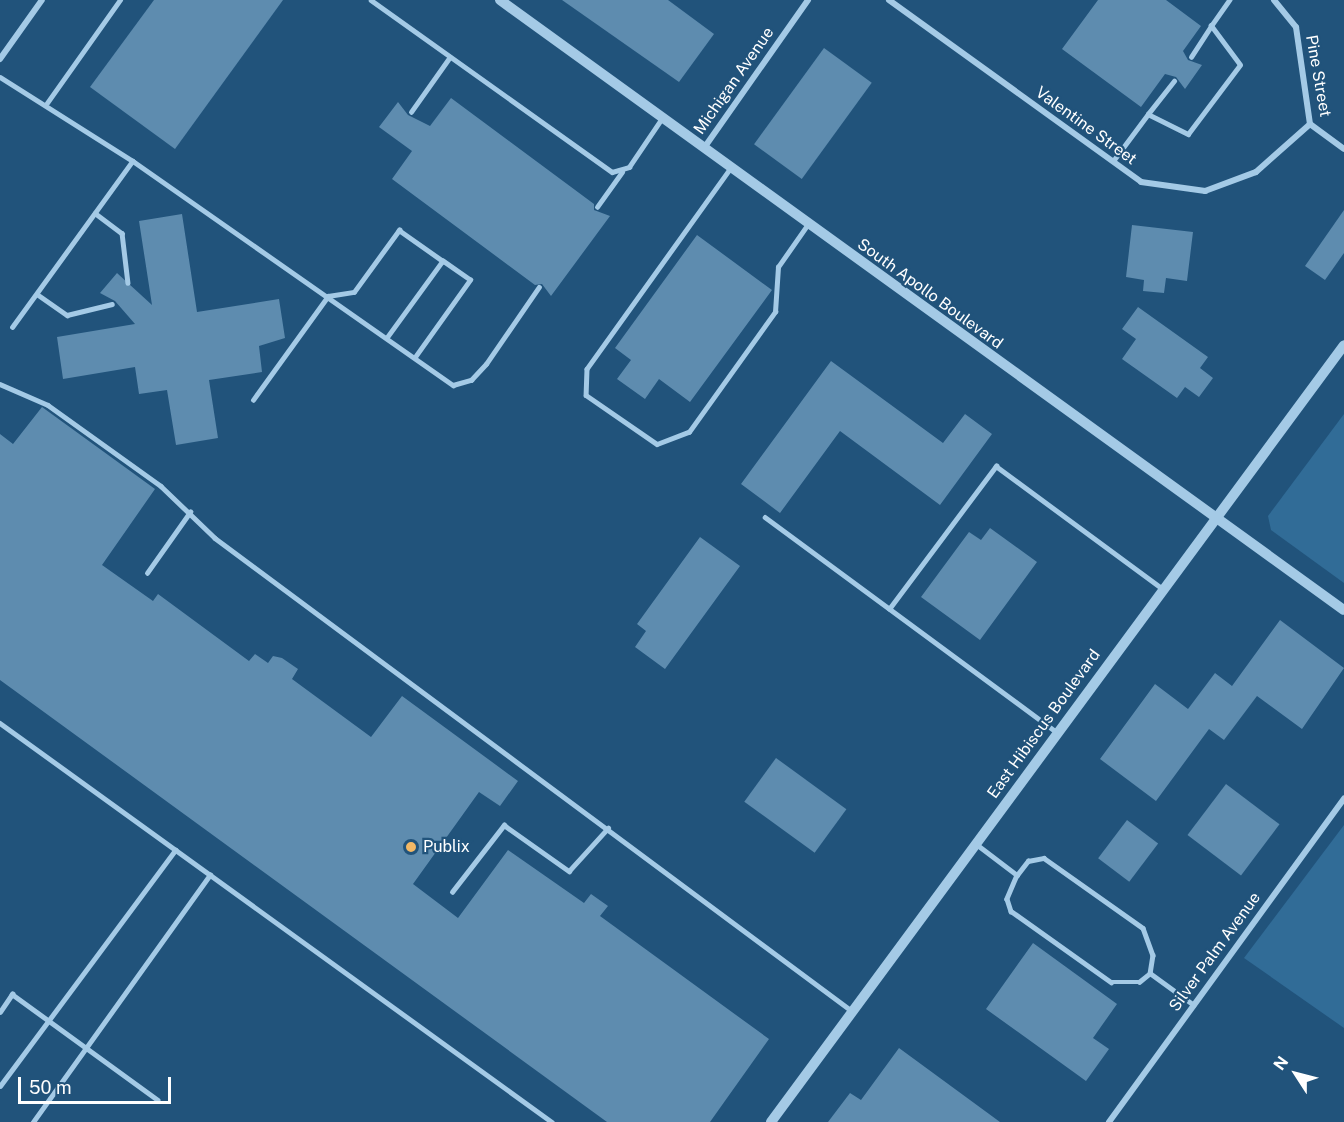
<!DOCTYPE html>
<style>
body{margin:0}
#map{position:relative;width:1344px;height:1122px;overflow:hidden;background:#21537b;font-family:"Public Sans",sans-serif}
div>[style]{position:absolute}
.green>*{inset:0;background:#316c97}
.building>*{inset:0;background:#5e8caf;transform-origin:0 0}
.service>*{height:4.5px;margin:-2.25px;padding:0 2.25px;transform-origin:2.25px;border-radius:2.25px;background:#a4cae6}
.minor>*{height:6px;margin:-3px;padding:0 3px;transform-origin:3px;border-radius:3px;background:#a4cae6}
.tertiary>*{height:10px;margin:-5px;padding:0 5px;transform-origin:5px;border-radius:5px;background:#a4cae6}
.dots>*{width:16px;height:16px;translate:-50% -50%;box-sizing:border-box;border:3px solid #21537b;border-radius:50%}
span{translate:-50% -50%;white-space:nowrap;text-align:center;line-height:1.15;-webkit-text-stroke:4.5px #21537b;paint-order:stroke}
.street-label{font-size:16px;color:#fff}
.poi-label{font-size:16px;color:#fff}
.left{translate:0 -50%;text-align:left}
.north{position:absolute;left:1266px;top:1044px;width:60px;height:60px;-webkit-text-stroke:4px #21537b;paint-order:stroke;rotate:306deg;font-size:16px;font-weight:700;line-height:24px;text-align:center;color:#fff}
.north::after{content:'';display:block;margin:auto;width:21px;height:27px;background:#fff;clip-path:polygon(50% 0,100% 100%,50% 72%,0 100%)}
.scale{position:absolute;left:18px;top:1077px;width:153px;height:27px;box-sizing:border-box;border:3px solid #fff;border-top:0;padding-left:8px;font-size:18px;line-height:21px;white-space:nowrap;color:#fff;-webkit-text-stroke:4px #21537b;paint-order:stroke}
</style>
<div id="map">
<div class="green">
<div style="clip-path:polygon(1344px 414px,1344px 583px,1271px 530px,1268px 516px)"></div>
<div style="clip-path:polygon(1344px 825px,1344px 1028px,1244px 958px)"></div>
</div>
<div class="building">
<div style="clip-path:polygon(154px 0,283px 0,175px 149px,90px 87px)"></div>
<div style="clip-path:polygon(562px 0,668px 0,714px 34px,679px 82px)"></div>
<div style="clip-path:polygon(1098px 0,1166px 0,1201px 26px,1183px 51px,1188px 60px,1202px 65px,1185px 89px,1176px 77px,1165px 74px,1141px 107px,1062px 49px)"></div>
<div style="left:824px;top:48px;width:59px;height:119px;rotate:36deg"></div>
<div style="clip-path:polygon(451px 98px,594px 204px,594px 210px,610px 216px,551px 296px,542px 284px,535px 285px,392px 179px,412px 151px,379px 127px,398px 102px,408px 115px,430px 126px)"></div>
<div style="clip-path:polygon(1344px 210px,1344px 253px,1325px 280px,1305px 266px)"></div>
<div style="clip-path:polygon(182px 214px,197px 312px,279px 299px,285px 338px,259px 346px,262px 372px,209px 380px,218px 438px,176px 445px,167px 390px,139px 394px,135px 367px,63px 379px,57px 337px,135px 324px,115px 301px,100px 293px,117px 273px,152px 305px,139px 221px)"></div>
<div style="clip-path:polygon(1132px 225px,1193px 232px,1187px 281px,1166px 278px,1164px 293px,1143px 291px,1144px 280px,1126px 277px)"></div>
<div style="clip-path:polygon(697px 235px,772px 290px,690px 402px,659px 379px,645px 399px,617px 379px,631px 360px,615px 348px)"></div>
<div style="clip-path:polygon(1138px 307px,1208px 357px,1200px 368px,1213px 378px,1199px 397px,1185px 387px,1177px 398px,1122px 359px,1136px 339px,1122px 329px)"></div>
<div style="clip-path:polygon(831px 361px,943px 443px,965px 414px,992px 434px,940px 505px,840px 431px,780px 513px,741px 484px)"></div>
<div style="clip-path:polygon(42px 407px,155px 489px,102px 565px,153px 601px,158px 594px,249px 661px,255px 654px,268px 663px,273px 656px,282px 658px,298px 669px,292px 679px,371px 737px,402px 696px,518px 781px,500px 806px,479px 792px,413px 884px,458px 918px,508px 850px,584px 903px,591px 894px,608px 906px,600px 916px,769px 1039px,710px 1122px,607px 1122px,0 680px,0 434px,13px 444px)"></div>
<div style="clip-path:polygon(990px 528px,1037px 562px,980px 640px,921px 597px,969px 532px,981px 540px)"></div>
<div style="clip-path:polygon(700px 537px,740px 566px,665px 669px,635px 647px,646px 631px,637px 624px)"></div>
<div style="clip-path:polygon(1280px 620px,1344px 668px,1302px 729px,1257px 696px,1224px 740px,1209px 729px,1156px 801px,1100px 759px,1155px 684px,1188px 709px,1215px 673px,1232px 686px)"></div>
<div style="left:776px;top:758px;width:87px;height:54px;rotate:36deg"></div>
<div style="left:1226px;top:784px;width:67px;height:64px;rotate:37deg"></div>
<div style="left:1127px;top:820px;width:39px;height:48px;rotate:37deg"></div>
<div style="clip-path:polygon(1033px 943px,1117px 1004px,1093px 1038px,1109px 1049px,1086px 1081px,986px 1009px)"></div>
<div style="clip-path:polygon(899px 1048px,1000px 1122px,828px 1122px,850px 1093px,861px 1100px)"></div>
</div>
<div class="service">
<div style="left:371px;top:0;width:296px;rotate:35.5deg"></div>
<div style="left:612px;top:172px;width:18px;rotate:-16deg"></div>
<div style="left:629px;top:167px;width:59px;rotate:-56deg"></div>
<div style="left:1191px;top:57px;width:37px;rotate:-57deg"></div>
<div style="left:0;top:77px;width:157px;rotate:32.3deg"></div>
<div style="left:133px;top:161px;width:205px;rotate:125.9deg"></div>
<div style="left:47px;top:103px;width:126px;rotate:-54.7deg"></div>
<div style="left:411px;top:112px;width:67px;rotate:-54.7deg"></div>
<div style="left:1148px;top:114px;width:42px;rotate:-51.8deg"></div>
<div style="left:133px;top:161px;width:391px;rotate:35deg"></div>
<div style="left:453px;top:385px;width:19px;rotate:-16deg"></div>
<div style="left:471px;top:380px;width:22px;rotate:-47deg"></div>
<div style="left:486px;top:364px;width:93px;rotate:-55.5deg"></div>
<div style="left:1113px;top:161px;width:59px;rotate:-53.3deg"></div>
<div style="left:1148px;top:114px;width:45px;rotate:26.6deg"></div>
<div style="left:1188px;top:134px;width:86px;rotate:-53deg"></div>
<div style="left:1240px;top:65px;width:49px;rotate:-126.6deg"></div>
<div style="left:1211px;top:26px;width:32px;rotate:-55deg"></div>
<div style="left:731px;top:168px;width:247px;rotate:125.6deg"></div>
<div style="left:587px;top:369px;width:26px;rotate:92deg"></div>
<div style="left:586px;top:395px;width:86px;rotate:34.6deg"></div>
<div style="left:657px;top:444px;width:34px;rotate:-21deg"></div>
<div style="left:689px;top:432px;width:148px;rotate:-54.4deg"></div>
<div style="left:775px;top:312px;width:45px;rotate:-86.2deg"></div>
<div style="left:778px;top:267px;width:52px;rotate:-55.1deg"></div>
<div style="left:597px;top:207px;width:43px;rotate:-54.5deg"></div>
<div style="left:95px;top:213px;width:34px;rotate:37deg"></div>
<div style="left:122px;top:233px;width:50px;rotate:83.2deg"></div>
<div style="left:37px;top:294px;width:37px;rotate:35deg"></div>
<div style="left:67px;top:315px;width:46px;rotate:-13.7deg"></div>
<div style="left:415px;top:357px;width:95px;rotate:-54.5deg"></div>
<div style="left:470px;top:280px;width:33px;rotate:-145deg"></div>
<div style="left:0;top:384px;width:52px;rotate:23.6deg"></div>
<div style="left:48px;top:405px;width:139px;rotate:35.6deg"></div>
<div style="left:161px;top:486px;width:75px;rotate:43.9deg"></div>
<div style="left:215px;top:538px;width:793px;rotate:36.6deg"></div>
<div style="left:253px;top:400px;width:128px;rotate:-54.2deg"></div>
<div style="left:328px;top:296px;width:26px;rotate:-9deg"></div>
<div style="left:354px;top:292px;width:77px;rotate:-54deg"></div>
<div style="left:399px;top:230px;width:54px;rotate:35.2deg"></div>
<div style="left:443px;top:261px;width:95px;rotate:126deg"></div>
<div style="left:765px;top:517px;width:363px;rotate:36.4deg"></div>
<div style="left:147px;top:573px;width:75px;rotate:-54.8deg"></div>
<div style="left:889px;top:609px;width:179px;rotate:-53.2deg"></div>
<div style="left:996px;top:466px;width:207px;rotate:36.4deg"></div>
<div style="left:0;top:723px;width:681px;rotate:35.86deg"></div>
<div style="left:975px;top:843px;width:53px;rotate:37.3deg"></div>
<div style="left:1017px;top:875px;width:18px;rotate:-52deg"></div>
<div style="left:1028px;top:861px;width:16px;rotate:-11deg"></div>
<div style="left:1044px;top:858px;width:121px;rotate:35.3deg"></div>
<div style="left:1143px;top:928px;width:29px;rotate:70deg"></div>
<div style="left:1153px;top:955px;width:18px;rotate:99deg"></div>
<div style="left:1150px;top:973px;width:54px;rotate:36deg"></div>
<div style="left:1017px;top:875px;width:26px;rotate:113deg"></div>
<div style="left:1007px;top:899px;width:13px;rotate:72deg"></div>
<div style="left:1011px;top:911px;width:123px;rotate:35.4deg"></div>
<div style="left:1111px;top:982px;width:28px"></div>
<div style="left:1139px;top:982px;width:14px;rotate:-39deg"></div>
<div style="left:452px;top:892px;width:85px;rotate:-52.2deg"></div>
<div style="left:504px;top:825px;width:80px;rotate:35.3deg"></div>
<div style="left:569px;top:871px;width:58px;rotate:-47.8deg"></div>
<div style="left:0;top:1012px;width:22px;rotate:-56deg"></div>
<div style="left:12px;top:994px;width:180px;rotate:36deg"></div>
<div style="left:0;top:1086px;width:294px;rotate:-53.4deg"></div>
<div style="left:33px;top:1122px;width:304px;rotate:-54.4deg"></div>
</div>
<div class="minor">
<div style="left:889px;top:0;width:311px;rotate:35.8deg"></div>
<div style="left:1141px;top:182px;width:65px;rotate:8deg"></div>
<div style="left:1205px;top:191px;width:54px;rotate:-20.4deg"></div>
<div style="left:1256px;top:172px;width:72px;rotate:-41.6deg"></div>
<div style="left:1274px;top:0;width:35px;rotate:51deg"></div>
<div style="left:1296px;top:27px;width:98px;rotate:81.8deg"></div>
<div style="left:0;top:59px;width:72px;rotate:-54.6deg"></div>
<div style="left:1310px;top:124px;width:42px;rotate:36.3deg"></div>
<div style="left:704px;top:148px;width:181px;rotate:-54.9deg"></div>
<div style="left:1109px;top:1122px;width:400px;rotate:-54deg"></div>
</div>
<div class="tertiary">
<div style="left:500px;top:0;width:1041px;rotate:35.86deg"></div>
<div style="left:771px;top:1122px;width:965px;rotate:-53.59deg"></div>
</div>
<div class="dots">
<div style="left:411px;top:847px;background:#f2b866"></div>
</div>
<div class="street-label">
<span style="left:1318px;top:76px;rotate:80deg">Pine Street</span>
<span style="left:734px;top:81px;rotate:-55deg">Michigan Avenue</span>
<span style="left:1086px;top:126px;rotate:36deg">Valentine Street</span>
<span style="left:930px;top:294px;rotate:36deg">South Apollo Boulevard</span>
<span style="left:1044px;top:724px;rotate:-54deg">East Hibiscus Boulevard</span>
<span style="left:1215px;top:952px;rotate:-54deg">Silver Palm Avenue</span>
</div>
<div class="poi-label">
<span class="left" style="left:423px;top:847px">Publix</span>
</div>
<div class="north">N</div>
<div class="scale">50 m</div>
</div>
